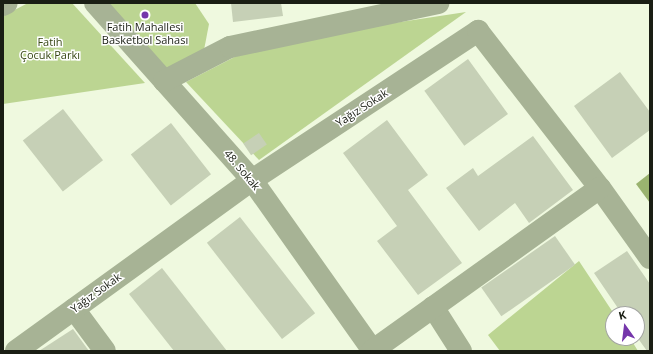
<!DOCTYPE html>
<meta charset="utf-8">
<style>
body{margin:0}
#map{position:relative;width:653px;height:354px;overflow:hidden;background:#eff9df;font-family:"Open Sans",sans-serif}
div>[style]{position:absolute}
.green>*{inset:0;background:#bcd592}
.water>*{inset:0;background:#9ab36f}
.building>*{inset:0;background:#c6d0b6;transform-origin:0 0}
.minor>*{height:22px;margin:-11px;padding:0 11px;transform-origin:11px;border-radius:11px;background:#a7b395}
.dots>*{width:11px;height:11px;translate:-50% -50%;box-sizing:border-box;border:2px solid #fff;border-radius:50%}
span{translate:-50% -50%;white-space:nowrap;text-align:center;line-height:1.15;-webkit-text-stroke:3px #fff;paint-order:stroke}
.poi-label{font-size:11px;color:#1a1e14}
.park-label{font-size:11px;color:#364613}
.street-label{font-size:11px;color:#1a1e14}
.frame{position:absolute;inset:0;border:4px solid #1a1e14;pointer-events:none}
.north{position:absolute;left:605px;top:306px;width:40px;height:40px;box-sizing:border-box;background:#fff;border:1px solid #a3a5a1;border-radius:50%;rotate:346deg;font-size:11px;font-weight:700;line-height:16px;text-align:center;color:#1a1e14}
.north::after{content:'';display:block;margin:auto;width:14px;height:18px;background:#7536ab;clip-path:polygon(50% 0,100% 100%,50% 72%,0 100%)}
</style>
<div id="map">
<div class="green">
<div style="clip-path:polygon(28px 3px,72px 3px,145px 83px,3px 104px,3px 16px)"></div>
<div style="clip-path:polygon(102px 3px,195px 3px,209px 24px,204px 50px,163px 72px)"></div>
<div style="clip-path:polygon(466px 12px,259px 160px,186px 82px,262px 43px)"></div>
<div style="clip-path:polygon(579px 261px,614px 314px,613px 338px,630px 338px,638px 351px,500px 351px,488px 335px)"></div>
</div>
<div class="water">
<div style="clip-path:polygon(650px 173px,650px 203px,636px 184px)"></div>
</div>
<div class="building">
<div style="clip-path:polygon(231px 3px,281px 3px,283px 16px,233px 22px)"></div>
<div style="left:468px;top:59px;width:68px;height:54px;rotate:54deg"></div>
<div style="clip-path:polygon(620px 72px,650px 112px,650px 130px,612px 158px,574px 106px)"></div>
<div style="left:63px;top:109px;width:65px;height:51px;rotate:52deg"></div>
<div style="clip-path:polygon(387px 120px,428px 175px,408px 190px,462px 263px,418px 295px,377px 241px,397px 226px,343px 153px)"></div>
<div style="left:171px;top:123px;width:65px;height:51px;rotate:52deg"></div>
<div style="left:259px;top:133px;width:14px;height:19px;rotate:56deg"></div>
<div style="clip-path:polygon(533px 136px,573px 190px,529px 223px,515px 203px,479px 231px,446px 188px,473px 168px,478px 176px)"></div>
<div style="left:240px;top:217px;width:122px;height:42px;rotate:52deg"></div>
<div style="left:555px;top:236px;width:35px;height:90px;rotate:55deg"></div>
<div style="clip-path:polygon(627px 251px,650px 284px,650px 351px,647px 351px,637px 337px,637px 314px,622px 314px,594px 273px)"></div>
<div style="clip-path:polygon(162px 268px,227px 351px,174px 351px,129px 294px)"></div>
<div style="clip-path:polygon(73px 329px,89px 351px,39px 351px)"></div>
</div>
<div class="minor">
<div style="left:95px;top:3px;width:237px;rotate:48.4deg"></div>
<div style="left:252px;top:180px;width:209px;rotate:54.7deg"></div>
<div style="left:3px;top:5px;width:4px;rotate:-27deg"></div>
<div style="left:164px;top:81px;width:74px;rotate:-27.3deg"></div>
<div style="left:230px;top:47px;width:213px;rotate:-11.9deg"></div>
<div style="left:433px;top:307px;width:52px;rotate:57.5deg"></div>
<div style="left:74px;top:309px;width:52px;rotate:53.6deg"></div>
<div style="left:16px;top:351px;width:291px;rotate:-35.9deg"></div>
<div style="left:252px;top:180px;width:271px;rotate:-33.4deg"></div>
<div style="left:478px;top:31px;width:199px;rotate:52.2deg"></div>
<div style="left:600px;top:188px;width:86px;rotate:54.5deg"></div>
<div style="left:372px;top:351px;width:280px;rotate:-35.6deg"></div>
</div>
<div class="dots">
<div style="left:145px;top:15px;background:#7536ab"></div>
</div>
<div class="poi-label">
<span style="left:145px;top:34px">Fatih Mahallesi<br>Basketbol Sahası</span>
</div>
<div class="park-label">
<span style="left:50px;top:49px">Fatih<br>Çocuk Parkı</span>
</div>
<div class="street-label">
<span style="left:362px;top:108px;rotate:-33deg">Yağız Sokak</span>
<span style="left:242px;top:170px;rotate:50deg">48. Sokak</span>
<span style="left:96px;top:293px;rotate:-36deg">Yağız Sokak</span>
</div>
<div class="frame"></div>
<div class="north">K</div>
</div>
